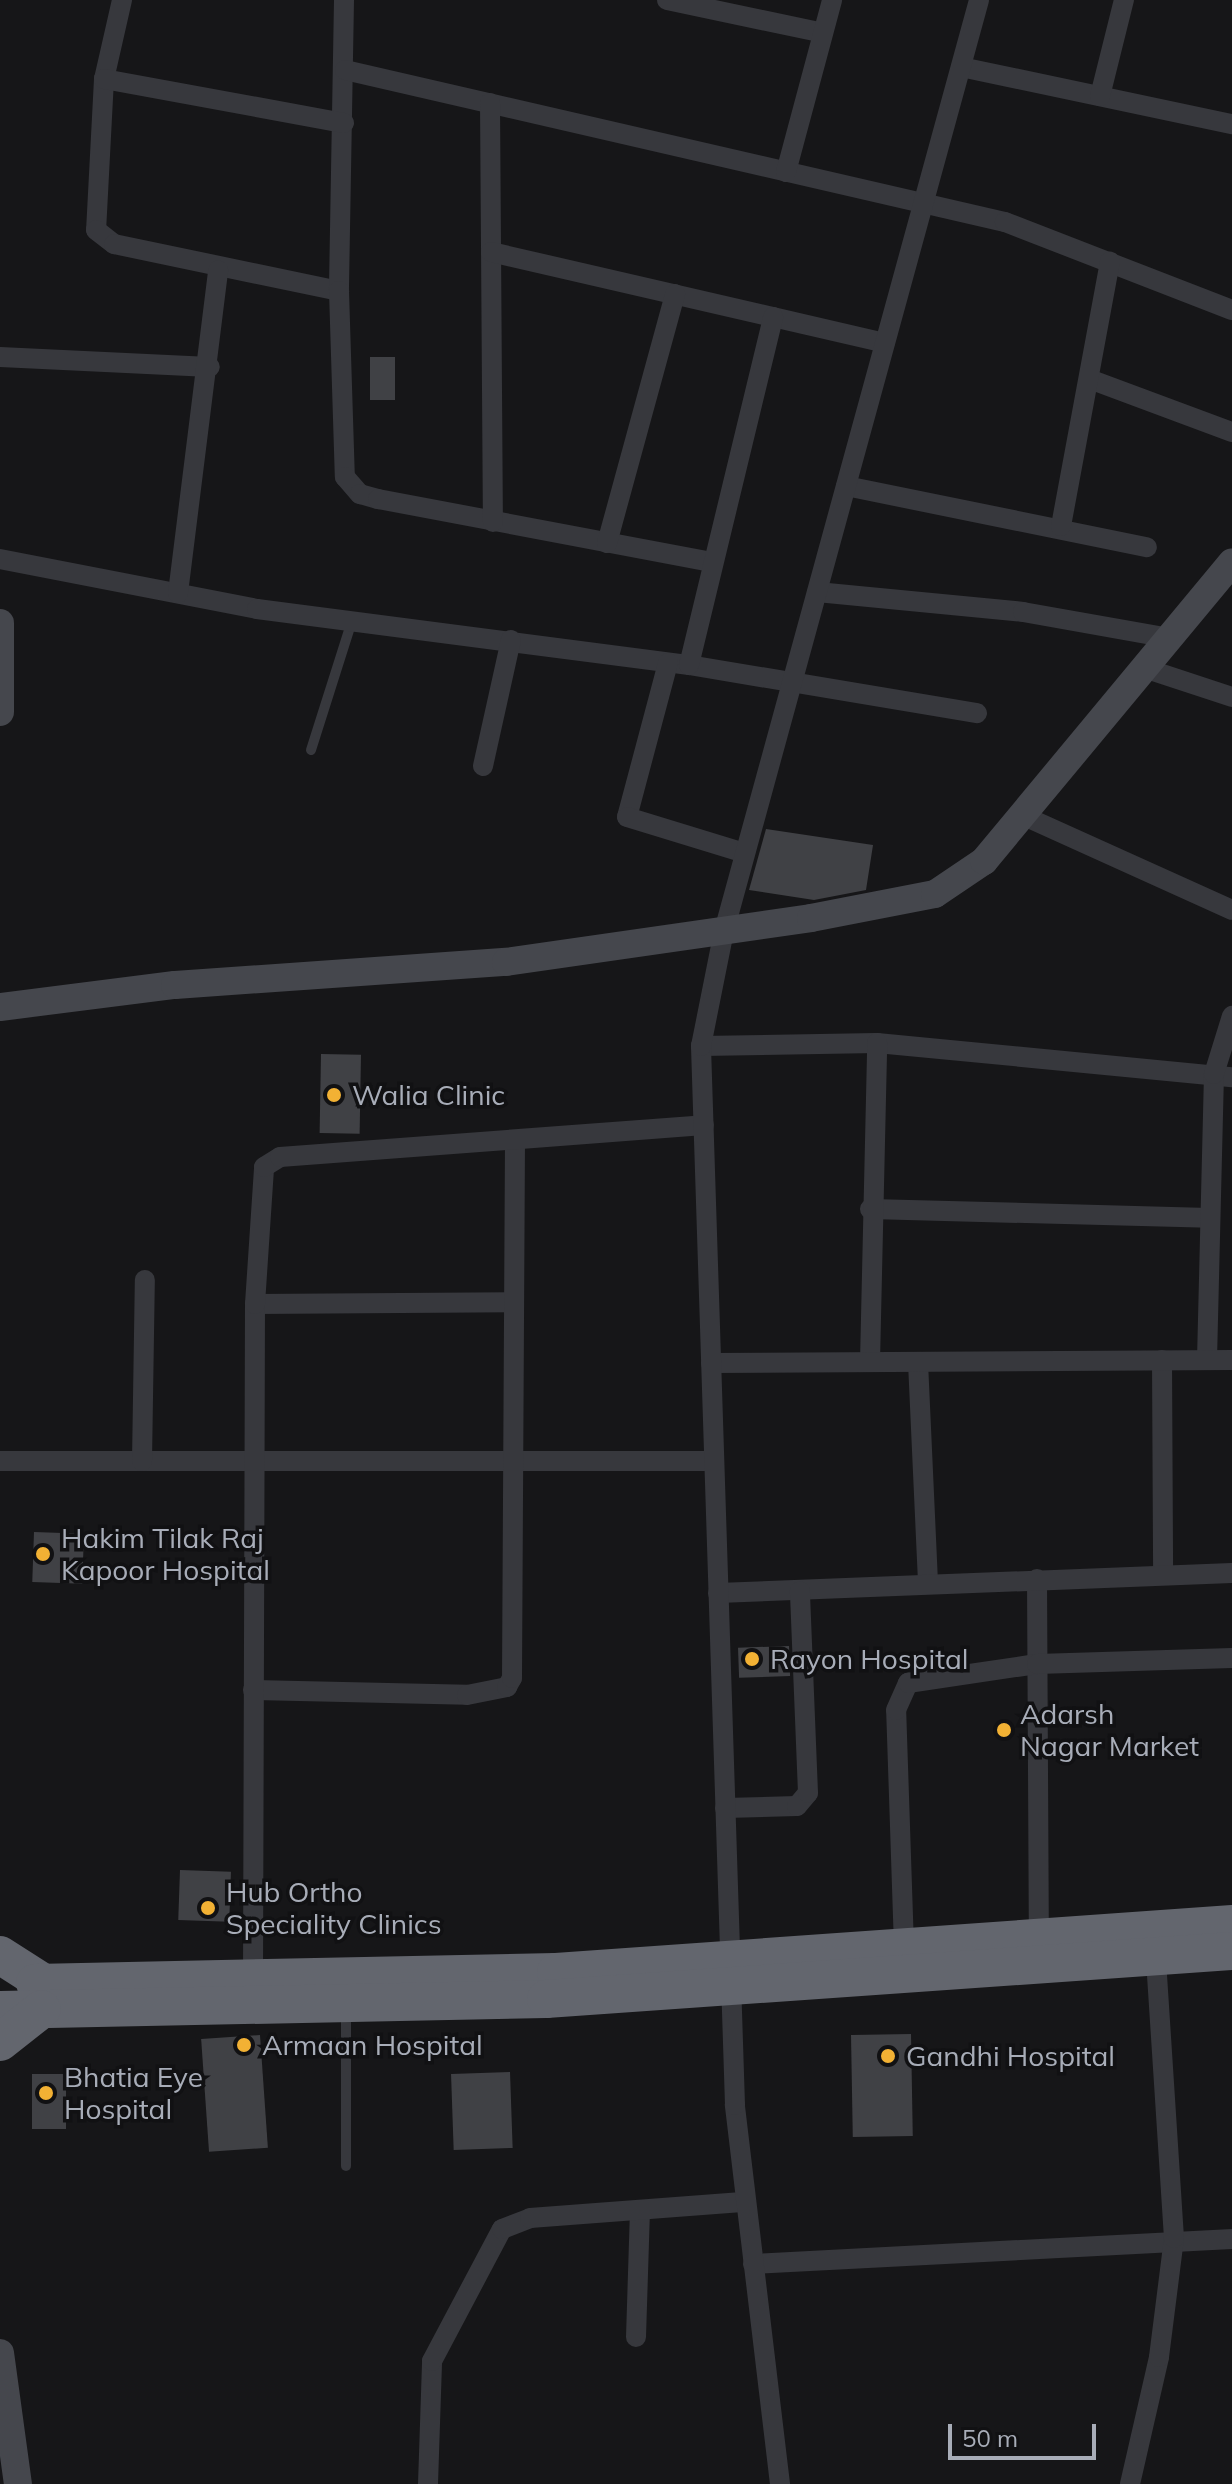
<!DOCTYPE html>
<style>
body{margin:0}
#map{position:relative;width:1232px;height:2484px;overflow:hidden;background:#161618;font-family:Mulish,sans-serif}
div>[style]{position:absolute}
.building>*{inset:0;background:#404145;transform-origin:0 0}
.lane>*{height:10px;margin:-5px;padding:0 5px;transform-origin:5px;border-radius:5px;background:#37383d}
.street>*{height:20px;margin:-10px;padding:0 10px;transform-origin:10px;border-radius:10px;background:#37383d}
.secondary>*{height:28px;margin:-14px;padding:0 14px;transform-origin:14px;border-radius:14px;background:#45474d}
.highway>*{height:38px;margin:-19px;padding:0 19px;transform-origin:19px;border-radius:19px;background:#63666e}
.dots>*{width:22px;height:22px;translate:-50% -50%;box-sizing:border-box;border:4px solid #111113;border-radius:50%}
span{translate:-50% -50%;white-space:nowrap;text-align:center;line-height:1.15;-webkit-text-stroke:7px #111113;paint-order:stroke}
.poi-label{font-size:28px;color:#a8adb8}
.left{translate:0 -50%;text-align:left}
.scale{position:absolute;left:948px;top:2424px;width:148px;height:36px;box-sizing:border-box;border:4px solid #a8adb8;border-top:0;padding-left:10px;font-size:24px;line-height:28px;white-space:nowrap;color:#a8adb8;-webkit-text-stroke:6px #111113;paint-order:stroke}
</style>
<div id="map">
<div class="building">
<div style="left:370px;top:357px;width:25px;height:43px"></div>
<div style="clip-path:polygon(766px 829px,873px 845px,866px 890px,814px 900px,749px 890px)"></div>
<div style="left:321px;top:1054px;width:40px;height:79px;rotate:1deg"></div>
<div style="left:34px;top:1532px;width:50px;height:50px;rotate:2deg"></div>
<div style="left:789px;top:1646px;width:30px;height:51px;rotate:88deg"></div>
<div style="left:180px;top:1870px;width:51px;height:50px;rotate:2deg"></div>
<div style="left:911px;top:2034px;width:102px;height:60px;rotate:89deg"></div>
<div style="left:260px;top:2035px;width:113px;height:59px;rotate:86deg"></div>
<div style="left:510px;top:2072px;width:76px;height:59px;rotate:88deg"></div>
<div style="left:66px;top:2074px;width:55px;height:34px;rotate:90deg"></div>
</div>
<div class="lane">
<div style="left:311px;top:750px;width:132px;rotate:-72.4deg"></div>
<div style="left:346px;top:2008px;width:158px;rotate:90deg"></div>
</div>
<div class="street">
<div style="left:122px;top:0;width:81px;rotate:102.8deg"></div>
<div style="left:104px;top:79px;width:151px;rotate:93deg"></div>
<div style="left:96px;top:230px;width:23px;rotate:38deg"></div>
<div style="left:114px;top:244px;width:230px;rotate:11.8deg"></div>
<div style="left:344px;top:0;width:291px;rotate:91deg"></div>
<div style="left:339px;top:291px;width:186px;rotate:88.2deg"></div>
<div style="left:345px;top:477px;width:23px;rotate:49deg"></div>
<div style="left:360px;top:494px;width:19px;rotate:16deg"></div>
<div style="left:378px;top:499px;width:340px;rotate:10.7deg"></div>
<div style="left:667px;top:0;width:159px;rotate:11.9deg"></div>
<div style="left:961px;top:67px;width:277px;rotate:11.9deg"></div>
<div style="left:345px;top:70px;width:677px;rotate:12.97deg"></div>
<div style="left:1005px;top:222px;width:243px;rotate:21.2deg"></div>
<div style="left:104px;top:79px;width:244px;rotate:10.4deg"></div>
<div style="left:1100px;top:96px;width:99px;rotate:-76deg"></div>
<div style="left:490px;top:103px;width:419px;rotate:89.6deg"></div>
<div style="left:786px;top:172px;width:178px;rotate:-75deg"></div>
<div style="left:491px;top:252px;width:404px;rotate:13deg"></div>
<div style="left:0;top:357px;width:210px;rotate:2.7deg"></div>
<div style="left:1092px;top:380px;width:149px;rotate:20.4deg"></div>
<div style="left:846px;top:486px;width:307px;rotate:11.5deg"></div>
<div style="left:1061px;top:526px;width:269px;rotate:-79.5deg"></div>
<div style="left:607px;top:543px;width:258px;rotate:-74.7deg"></div>
<div style="left:0;top:559px;width:262px;rotate:11deg"></div>
<div style="left:257px;top:609px;width:436px;rotate:7.4deg"></div>
<div style="left:689px;top:665px;width:292px;rotate:9.5deg"></div>
<div style="left:817px;top:592px;width:207px;rotate:5.5deg"></div>
<div style="left:1023px;top:612px;width:148px;rotate:10.1deg"></div>
<div style="left:178px;top:593px;width:325px;rotate:-82.9deg"></div>
<div style="left:668px;top:663px;width:159px;rotate:104.9deg"></div>
<div style="left:627px;top:817px;width:123px;rotate:17deg"></div>
<div style="left:689px;top:665px;width:358px;rotate:-76.4deg"></div>
<div style="left:1144px;top:668px;width:93px;rotate:18.2deg"></div>
<div style="left:483px;top:766px;width:129px;rotate:-77.5deg"></div>
<div style="left:1024px;top:816px;width:228px;rotate:24.3deg"></div>
<div style="left:701px;top:1046px;width:176px;rotate:-1deg"></div>
<div style="left:877px;top:1043px;width:357px;rotate:5.5deg"></div>
<div style="left:870px;top:1209px;width:339px;rotate:1.5deg"></div>
<div style="left:255px;top:1304px;width:258px;rotate:-0.4deg"></div>
<div style="left:1162px;top:1360px;width:212px;rotate:89.7deg"></div>
<div style="left:1207px;top:1360px;width:286px;rotate:-88.6deg"></div>
<div style="left:1214px;top:1074px;width:61px;rotate:-72.8deg"></div>
<div style="left:870px;top:1362px;width:319px;rotate:-88.7deg"></div>
<div style="left:918px;top:1362px;width:219px;rotate:87.4deg"></div>
<div style="left:711px;top:1363px;width:521px;rotate:-0.33deg"></div>
<div style="left:0;top:1461px;width:714px"></div>
<div style="left:142px;top:1461px;width:181px;rotate:-89.1deg"></div>
<div style="left:1037px;top:1579px;width:359px;rotate:89.7deg"></div>
<div style="left:718px;top:1593px;width:514px;rotate:-2.23deg"></div>
<div style="left:253px;top:1690px;width:214px;rotate:1.3deg"></div>
<div style="left:467px;top:1695px;width:41px;rotate:-11.3deg"></div>
<div style="left:507px;top:1687px;width:10px;rotate:-61deg"></div>
<div style="left:512px;top:1678px;width:537px;rotate:-89.68deg"></div>
<div style="left:725px;top:1808px;width:72px;rotate:-1.6deg"></div>
<div style="left:797px;top:1806px;width:17px;rotate:-50deg"></div>
<div style="left:808px;top:1793px;width:202px;rotate:-92.3deg"></div>
<div style="left:904px;top:1947px;width:237px;rotate:-91.9deg"></div>
<div style="left:896px;top:1710px;width:30px;rotate:-66deg"></div>
<div style="left:908px;top:1683px;width:130px;rotate:-8.4deg"></div>
<div style="left:1037px;top:1664px;width:195px;rotate:-1.8deg"></div>
<div style="left:253px;top:1978px;width:674px;rotate:-89.83deg"></div>
<div style="left:255px;top:1304px;width:137px;rotate:-86.2deg"></div>
<div style="left:264px;top:1167px;width:19px;rotate:-32deg"></div>
<div style="left:280px;top:1157px;width:425px;rotate:-4.3deg"></div>
<div style="left:753px;top:2264px;width:480px;rotate:-3deg"></div>
<div style="left:636px;top:2337px;width:125px;rotate:-88.2deg"></div>
<div style="left:428px;top:2484px;width:123px;rotate:-88.1deg"></div>
<div style="left:432px;top:2361px;width:149px;rotate:-62.1deg"></div>
<div style="left:502px;top:2229px;width:30px;rotate:-21deg"></div>
<div style="left:530px;top:2218px;width:216px;rotate:-4.3deg"></div>
<div style="left:780px;top:2484px;width:382px;rotate:-96.8deg"></div>
<div style="left:735px;top:2105px;width:1060px;rotate:-91.84deg"></div>
<div style="left:701px;top:1046px;width:117px;rotate:-78.7deg"></div>
<div style="left:724px;top:931px;width:965px;rotate:-74.68deg"></div>
<div style="left:1130px;top:2484px;width:130px;rotate:-77.1deg"></div>
<div style="left:1159px;top:2357px;width:120px;rotate:-82.8deg"></div>
<div style="left:1174px;top:2238px;width:282px;rotate:-93.7deg"></div>
</div>
<div class="secondary">
<div style="left:0;top:623px;width:89px;rotate:90deg"></div>
<div style="left:0;top:1007px;width:176px;rotate:-7.2deg"></div>
<div style="left:175px;top:985px;width:332px;rotate:-4deg"></div>
<div style="left:506px;top:962px;width:308px;rotate:-8.2deg"></div>
<div style="left:811px;top:918px;width:126px;rotate:-11deg"></div>
<div style="left:935px;top:894px;width:59px;rotate:-34deg"></div>
<div style="left:984px;top:861px;width:388px;rotate:-50.3deg"></div>
<div style="left:0;top:2353px;width:132px;rotate:82.2deg"></div>
</div>
<div class="highway">
<div style="left:0;top:1955px;width:52px;rotate:32.5deg"></div>
<div style="left:35px;top:1983px;width:521px;rotate:-1.21deg"></div>
<div style="left:556px;top:1972px;width:678px;rotate:-4.06deg"></div>
<div style="left:0;top:2010px;width:546px;rotate:-1.15deg"></div>
<div style="left:546px;top:1999px;width:688px;rotate:-4deg"></div>
<div style="left:0;top:2042px;width:53px;rotate:-38.2deg"></div>
</div>
<div class="dots">
<div style="left:334px;top:1095px;background:#f2b134"></div>
<div style="left:43px;top:1554px;background:#f2b134"></div>
<div style="left:752px;top:1659px;background:#f2b134"></div>
<div style="left:1004px;top:1730px;background:#f2b134"></div>
<div style="left:208px;top:1908px;background:#f2b134"></div>
<div style="left:244px;top:2045px;background:#f2b134"></div>
<div style="left:888px;top:2056px;background:#f2b134"></div>
<div style="left:46px;top:2093px;background:#f2b134"></div>
</div>
<div class="poi-label">
<span class="left" style="left:352px;top:1095px">Walia Clinic</span>
<span class="left" style="left:61px;top:1554px">Hakim Tilak Raj<br>Kapoor Hospital</span>
<span class="left" style="left:770px;top:1659px">Rayon Hospital</span>
<span class="left" style="left:1020px;top:1730px">Adarsh<br>Nagar Market</span>
<span class="left" style="left:226px;top:1908px">Hub Ortho<br>Speciality Clinics</span>
<span class="left" style="left:262px;top:2045px">Armaan Hospital</span>
<span class="left" style="left:906px;top:2056px">Gandhi Hospital</span>
<span class="left" style="left:64px;top:2093px">Bhatia Eye<br>Hospital</span>
</div>
<div class="scale">50 m</div>
</div>
